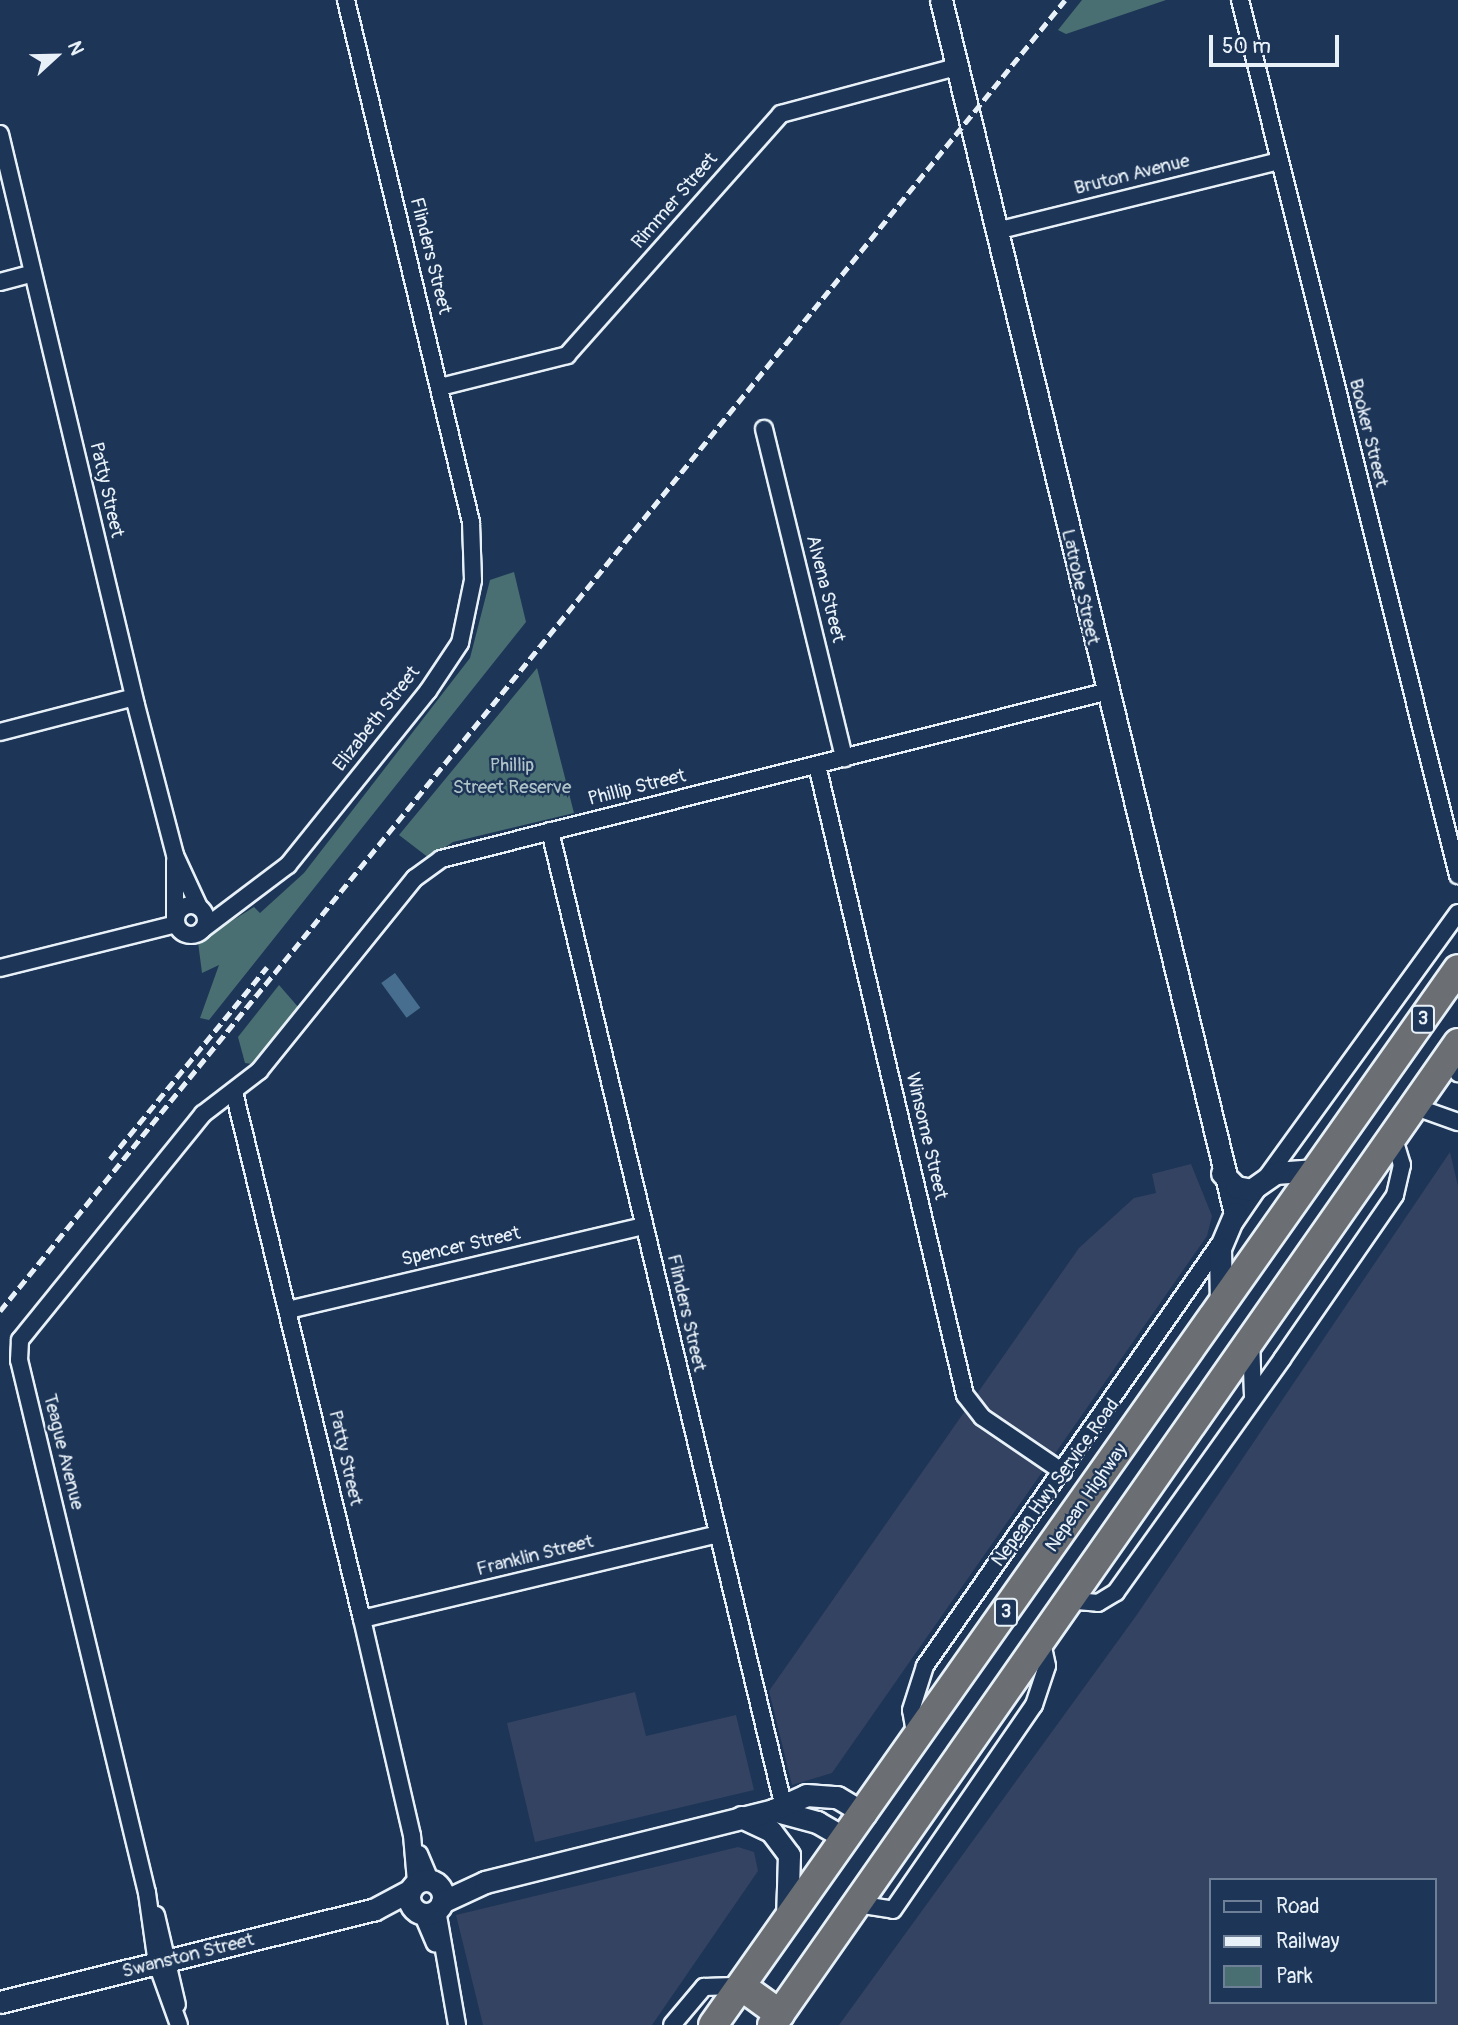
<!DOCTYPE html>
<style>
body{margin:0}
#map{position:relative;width:1458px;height:2025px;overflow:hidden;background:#1d3557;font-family:Pangolin,sans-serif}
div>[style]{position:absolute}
.built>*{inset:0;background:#344361}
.green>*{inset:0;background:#496f72}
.water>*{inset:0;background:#486e8f;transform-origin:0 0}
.roads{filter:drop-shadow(2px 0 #e8f1f8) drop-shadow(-2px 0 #e8f1f8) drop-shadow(0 2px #e8f1f8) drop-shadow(0 -2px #e8f1f8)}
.minor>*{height:16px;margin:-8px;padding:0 8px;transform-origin:8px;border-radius:8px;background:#1d3557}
.minor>.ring{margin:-8px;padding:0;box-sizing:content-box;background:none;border:16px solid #1d3557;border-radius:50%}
.tertiary>*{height:21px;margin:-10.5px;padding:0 10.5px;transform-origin:10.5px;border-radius:10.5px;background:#1d3557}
.tertiary>.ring{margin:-10.5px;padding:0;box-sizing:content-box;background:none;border:21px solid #1d3557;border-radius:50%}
.trunk>*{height:28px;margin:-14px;padding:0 14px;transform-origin:14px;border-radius:14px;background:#6b6f74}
.rail>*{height:5px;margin-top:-2.5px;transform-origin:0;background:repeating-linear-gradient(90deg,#e8f1f8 0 10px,transparent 0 15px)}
span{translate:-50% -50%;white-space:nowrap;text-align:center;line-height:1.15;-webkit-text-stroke:5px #1d3557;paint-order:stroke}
.shield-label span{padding:2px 5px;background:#1d3557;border:2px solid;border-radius:5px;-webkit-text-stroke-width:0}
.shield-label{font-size:18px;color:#e8f1f8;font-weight:700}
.street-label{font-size:19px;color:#e8f1f8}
.park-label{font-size:19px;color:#b0c4c9}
.legend{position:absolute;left:1209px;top:1878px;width:228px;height:126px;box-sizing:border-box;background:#1d3557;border:2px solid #6e8097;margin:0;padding:9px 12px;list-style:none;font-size:21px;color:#e8f1f8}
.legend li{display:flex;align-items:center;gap:14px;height:35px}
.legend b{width:35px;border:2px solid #6e8097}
.north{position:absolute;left:21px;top:21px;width:70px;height:70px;-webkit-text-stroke:5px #1d3557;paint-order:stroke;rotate:68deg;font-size:19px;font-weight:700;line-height:28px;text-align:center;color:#e8f1f8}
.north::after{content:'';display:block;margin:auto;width:24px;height:32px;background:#e8f1f8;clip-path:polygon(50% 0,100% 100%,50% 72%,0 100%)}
.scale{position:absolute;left:1209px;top:35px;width:130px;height:32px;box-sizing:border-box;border:4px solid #e8f1f8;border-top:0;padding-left:9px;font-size:21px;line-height:24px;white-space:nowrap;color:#e8f1f8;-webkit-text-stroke:5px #1d3557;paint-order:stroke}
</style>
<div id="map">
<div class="built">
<div style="clip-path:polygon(evenodd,1450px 1152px,1458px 1186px,1458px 2025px,839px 2025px,1136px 1616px,1450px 1152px,1211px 1880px,1435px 1880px,1435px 2002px,1211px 2002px,1211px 1880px)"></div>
<div style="clip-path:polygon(1191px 1164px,1212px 1216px,1207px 1236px,832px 1773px,792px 1785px,769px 1691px,1079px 1248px,1134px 1198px,1156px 1193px,1152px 1174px)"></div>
<div style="clip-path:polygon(635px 1692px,646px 1736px,736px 1715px,754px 1790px,535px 1842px,507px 1723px)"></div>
<div style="clip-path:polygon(738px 1847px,754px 1852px,758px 1871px,652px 2025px,483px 2025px,456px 1915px)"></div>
</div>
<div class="green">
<div style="clip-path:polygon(1082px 0,1166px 0,1066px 34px,1058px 30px)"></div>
<div style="clip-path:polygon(514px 572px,526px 622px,209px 1020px,200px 1018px,219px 965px,202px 973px,198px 942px,254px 907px,260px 913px,304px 873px,470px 658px,490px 580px)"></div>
<div style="clip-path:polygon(537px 668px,574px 813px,453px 842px,429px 858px,399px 835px)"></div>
<div style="clip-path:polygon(279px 985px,299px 1008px,252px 1064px,245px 1063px,238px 1037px)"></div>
</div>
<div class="water">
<div style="left:395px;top:973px;width:43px;height:17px;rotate:54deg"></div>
</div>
<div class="roads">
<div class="minor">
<div style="left:1240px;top:0;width:902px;rotate:76.01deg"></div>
<div style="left:0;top:134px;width:587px;rotate:76.6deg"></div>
<div style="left:136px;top:705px;width:155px;rotate:75.4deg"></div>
<div style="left:175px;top:855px;width:57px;rotate:65.2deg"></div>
<div style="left:996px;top:231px;width:292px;rotate:-13.9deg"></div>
<div style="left:0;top:282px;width:34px;rotate:-15deg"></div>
<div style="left:440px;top:387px;width:131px;rotate:-14.1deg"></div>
<div style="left:567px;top:355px;width:322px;rotate:-48.4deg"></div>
<div style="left:781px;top:114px;width:182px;rotate:-15deg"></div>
<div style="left:764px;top:429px;width:339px;rotate:76.3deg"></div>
<div style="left:0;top:732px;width:138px;rotate:-14.6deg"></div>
<div style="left:817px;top:765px;width:647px;rotate:76.78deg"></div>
<div style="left:965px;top:1395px;width:28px;rotate:52deg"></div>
<div style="left:982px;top:1417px;width:98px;rotate:34.2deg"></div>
<div style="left:550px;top:831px;width:1001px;rotate:76.53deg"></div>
<div style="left:175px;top:861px;width:58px;rotate:90deg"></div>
<div class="ring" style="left:176px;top:905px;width:14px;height:14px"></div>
<div style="left:203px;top:929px;width:106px;rotate:-37deg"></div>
<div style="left:288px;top:865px;width:223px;rotate:-51.2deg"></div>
<div style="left:428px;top:691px;width:58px;rotate:-56.3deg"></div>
<div style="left:460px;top:643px;width:64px;rotate:-78.3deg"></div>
<div style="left:473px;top:580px;width:58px;rotate:-92deg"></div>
<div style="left:471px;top:522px;width:537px;rotate:-103.47deg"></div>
<div style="left:0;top:968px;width:181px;rotate:-14deg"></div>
<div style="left:1450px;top:1054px;width:21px;rotate:67deg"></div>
<div style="left:234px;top:1092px;width:542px;rotate:76.35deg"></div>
<div style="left:362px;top:1619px;width:222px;rotate:77deg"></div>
<div style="left:412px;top:1835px;width:47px;rotate:85.1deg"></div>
<div style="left:1413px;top:1106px;width:48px;rotate:19.6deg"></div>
<div style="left:1266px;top:1178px;width:327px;rotate:-54.1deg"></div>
<div style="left:1235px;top:1222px;width:46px;rotate:-55.6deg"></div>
<div style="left:288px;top:1310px;width:366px;rotate:-13.3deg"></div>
<div style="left:1251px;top:1339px;width:58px;rotate:88deg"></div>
<div style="left:1065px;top:1600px;width:33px;rotate:5deg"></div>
<div style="left:1098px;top:1603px;width:21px;rotate:-31deg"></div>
<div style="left:1116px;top:1592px;width:286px;rotate:-54.5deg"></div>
<div style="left:1282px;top:1359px;width:199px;rotate:-55.4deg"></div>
<div style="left:1395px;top:1195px;width:31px;rotate:-77deg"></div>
<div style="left:1402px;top:1165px;width:31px;rotate:-107deg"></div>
<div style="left:362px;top:1619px;width:366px;rotate:-13.4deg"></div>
<div style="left:916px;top:1738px;width:28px;rotate:-100deg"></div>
<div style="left:911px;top:1710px;width:46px;rotate:-72.3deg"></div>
<div style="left:925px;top:1666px;width:521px;rotate:-55.09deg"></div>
<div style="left:419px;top:1854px;width:28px;rotate:67deg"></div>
<div style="left:857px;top:1904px;width:36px;rotate:9deg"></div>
<div style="left:893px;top:1910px;width:249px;rotate:-55.5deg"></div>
<div style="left:1034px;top:1705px;width:41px;rotate:-71.6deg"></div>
<div style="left:1047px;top:1666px;width:30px;rotate:-102deg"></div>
<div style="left:437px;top:1910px;width:117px;rotate:80.1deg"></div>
<div style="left:422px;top:1913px;width:33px;rotate:67deg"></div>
<div style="left:156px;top:1915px;width:92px;rotate:76.9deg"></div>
<div style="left:179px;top:2025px;width:65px;rotate:-109.8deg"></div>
<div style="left:157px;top:1964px;width:72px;rotate:-98deg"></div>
<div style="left:147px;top:1893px;width:548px;rotate:-103.5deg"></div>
<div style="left:19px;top:1360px;width:20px;rotate:-87deg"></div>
<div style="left:20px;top:1340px;width:291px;rotate:-51deg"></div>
<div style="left:203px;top:1114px;width:71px;rotate:-37.5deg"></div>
<div style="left:259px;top:1071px;width:248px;rotate:-51.1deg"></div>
<div style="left:415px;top:878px;width:32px;rotate:-36deg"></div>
<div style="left:441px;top:859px;width:685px;rotate:-14.12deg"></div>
<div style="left:672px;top:2025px;width:50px;rotate:-49.9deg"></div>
<div style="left:704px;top:1987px;width:37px;rotate:-2deg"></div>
</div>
<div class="tertiary">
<div style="left:941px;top:0;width:1248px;rotate:76.38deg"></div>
<div style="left:1235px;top:1213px;width:38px;rotate:113deg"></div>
<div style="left:1220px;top:1248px;width:58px;rotate:89deg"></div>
<div style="left:1222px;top:1173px;width:20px;rotate:45deg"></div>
<div style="left:1236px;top:1187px;width:15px;rotate:11deg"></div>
<div style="left:1251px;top:1190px;width:29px;rotate:-35deg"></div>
<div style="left:1275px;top:1173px;width:41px;rotate:-4.2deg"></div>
<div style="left:773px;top:1810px;width:46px;rotate:15.3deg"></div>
<div style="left:817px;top:1822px;width:34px;rotate:30deg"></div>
<div style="left:741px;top:1817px;width:33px;rotate:25deg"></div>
<div style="left:771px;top:1831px;width:30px;rotate:53deg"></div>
<div style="left:789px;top:1855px;width:64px;rotate:91.8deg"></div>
<div class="ring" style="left:409px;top:1880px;width:13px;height:13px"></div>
<div style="left:442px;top:1902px;width:47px;rotate:-24.9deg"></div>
<div style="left:485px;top:1882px;width:297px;rotate:-14deg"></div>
<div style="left:773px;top:1810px;width:36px;rotate:-24deg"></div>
<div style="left:806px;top:1795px;width:31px;rotate:4deg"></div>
<div style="left:837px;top:1797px;width:33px;rotate:31deg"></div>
<div style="left:0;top:2002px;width:386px;rotate:-13.9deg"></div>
<div style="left:375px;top:1909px;width:40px;rotate:-28deg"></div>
</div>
<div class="trunk">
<div style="left:741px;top:1986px;width:48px;rotate:35.7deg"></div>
<div style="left:713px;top:2025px;width:1292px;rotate:-54.8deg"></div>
<div style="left:772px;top:2025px;width:1198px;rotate:-55.06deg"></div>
</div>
</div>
<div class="rail">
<div style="left:110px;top:1159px;width:248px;rotate:-50.7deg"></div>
<div style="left:0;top:1311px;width:1689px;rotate:-50.91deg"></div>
</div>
<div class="shield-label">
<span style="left:1423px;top:1019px">3</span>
<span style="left:1006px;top:1612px">3</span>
</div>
<div class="street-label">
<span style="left:1132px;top:175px;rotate:-14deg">Bruton Avenue</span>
<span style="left:675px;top:201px;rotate:-49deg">Rimmer Street</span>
<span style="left:430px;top:256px;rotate:76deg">Flinders Street</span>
<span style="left:1368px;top:433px;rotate:76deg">Booker Street</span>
<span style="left:106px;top:490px;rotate:77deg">Patty Street</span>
<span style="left:1080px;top:587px;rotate:77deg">Latrobe Street</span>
<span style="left:825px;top:589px;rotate:76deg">Alvena Street</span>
<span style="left:377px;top:719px;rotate:-52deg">Elizabeth Street</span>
<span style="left:637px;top:788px;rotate:-14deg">Phillip Street</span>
<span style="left:926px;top:1136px;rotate:77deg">Winsome Street</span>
<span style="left:461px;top:1247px;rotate:-13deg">Spencer Street</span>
<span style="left:686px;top:1313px;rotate:77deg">Flinders Street</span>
<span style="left:63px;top:1452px;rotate:76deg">Teague Avenue</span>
<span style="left:345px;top:1458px;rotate:77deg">Patty Street</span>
<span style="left:1056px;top:1483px;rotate:-54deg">Nepean Hwy Service Road</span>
<span style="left:1087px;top:1498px;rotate:-55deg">Nepean Highway</span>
<span style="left:535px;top:1556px;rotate:-14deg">Franklin Street</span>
<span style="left:188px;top:1956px;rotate:-14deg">Swanston Street</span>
</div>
<div class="park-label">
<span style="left:512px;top:777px">Phillip<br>Street Reserve</span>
</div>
<ul class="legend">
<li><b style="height:9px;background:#1d3557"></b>Road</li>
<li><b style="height:9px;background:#e8f1f8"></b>Railway</li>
<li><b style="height:19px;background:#496f72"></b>Park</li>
</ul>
<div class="north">N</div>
<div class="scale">50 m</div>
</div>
